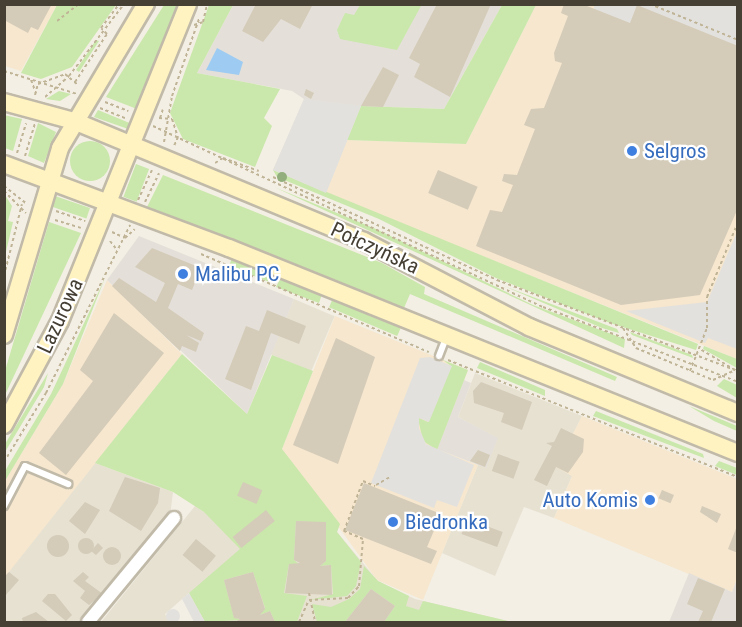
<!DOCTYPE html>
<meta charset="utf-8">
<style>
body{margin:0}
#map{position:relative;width:742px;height:627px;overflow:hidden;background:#f3efe4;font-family:"Roboto Condensed",sans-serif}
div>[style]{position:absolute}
.residential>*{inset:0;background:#e7e1d2;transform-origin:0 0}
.commercial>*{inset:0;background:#f6e7ce}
.industrial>*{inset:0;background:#e4e0d9}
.green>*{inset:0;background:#cae8ab;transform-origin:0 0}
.round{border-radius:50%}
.parking>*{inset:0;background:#e3e1dd}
.water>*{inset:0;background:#9ecbf2}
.building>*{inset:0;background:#d4cbb9;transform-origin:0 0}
.path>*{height:2px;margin-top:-1px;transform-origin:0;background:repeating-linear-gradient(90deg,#c0b497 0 3px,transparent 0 6px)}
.roads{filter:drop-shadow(2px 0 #c1baa9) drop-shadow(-2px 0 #c1baa9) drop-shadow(0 2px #c1baa9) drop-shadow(0 -2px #c1baa9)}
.lane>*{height:6px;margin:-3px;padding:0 3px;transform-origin:3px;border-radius:3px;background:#fff}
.street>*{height:12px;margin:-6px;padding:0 6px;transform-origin:6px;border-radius:6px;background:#fff}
.secondary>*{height:16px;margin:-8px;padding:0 8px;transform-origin:8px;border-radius:8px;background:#fff3c1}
.trees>*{width:10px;height:10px;margin:-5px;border-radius:50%;background:#91ae7c}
.dots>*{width:16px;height:16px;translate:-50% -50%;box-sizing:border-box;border:3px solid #fff;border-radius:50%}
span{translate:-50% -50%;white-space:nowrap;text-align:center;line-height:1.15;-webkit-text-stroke:4.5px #fff;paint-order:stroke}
.shop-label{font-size:21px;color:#366cbe}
.left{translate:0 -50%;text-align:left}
.right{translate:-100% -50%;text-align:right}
.street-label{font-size:21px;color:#453f34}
.frame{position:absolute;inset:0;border:6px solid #453f34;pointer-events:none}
</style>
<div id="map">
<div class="residential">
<div style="left:294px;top:299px;width:44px;height:60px;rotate:23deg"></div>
<div style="clip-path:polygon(475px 373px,582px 416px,557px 467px,572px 476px,554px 518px,524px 507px,495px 576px,442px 553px,478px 465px,486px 467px,497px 438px,458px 417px)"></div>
<div style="clip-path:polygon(95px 463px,173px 492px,170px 516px,82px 622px,5px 622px,4px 577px)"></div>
<div style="clip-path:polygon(314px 487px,340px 524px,337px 532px,378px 581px,415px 599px,512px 622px,205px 622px,189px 593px,165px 614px,169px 622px,101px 622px,195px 506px,204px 512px)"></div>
</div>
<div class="commercial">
<div style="clip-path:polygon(4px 5px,57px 5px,21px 71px,5px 66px)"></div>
<div style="clip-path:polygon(536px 5px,737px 5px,737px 359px,326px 193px,347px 140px,466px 144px)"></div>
<div style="clip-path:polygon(107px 280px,182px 354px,5px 577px,5px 481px,63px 384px)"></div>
<div style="clip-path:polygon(335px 316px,468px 370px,437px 449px,478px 465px,423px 600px,377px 580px,282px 449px)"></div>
<div style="clip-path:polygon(582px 416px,737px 479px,737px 579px,732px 592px,554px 518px,572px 476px,556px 467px)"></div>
</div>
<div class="industrial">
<div style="clip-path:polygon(233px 5px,502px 5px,444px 109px,361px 106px,326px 193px,273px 170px,304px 99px,292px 91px,197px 73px)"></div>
<div style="clip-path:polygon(139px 236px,294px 299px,247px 414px,107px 280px)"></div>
<div style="clip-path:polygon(464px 380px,471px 383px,458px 417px,498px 438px,486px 468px,437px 449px)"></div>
<div style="clip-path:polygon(689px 573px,732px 592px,737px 579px,737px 622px,669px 622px)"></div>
</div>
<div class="green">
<div style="clip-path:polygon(57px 5px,116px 5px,72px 67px,41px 79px,21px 73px)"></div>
<div style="clip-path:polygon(164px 5px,178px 5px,137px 109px,106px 97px)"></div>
<div style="clip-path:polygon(209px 5px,233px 5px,197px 73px,280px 89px,264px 118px,272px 126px,255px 167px,183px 139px,170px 113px)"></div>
<div style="clip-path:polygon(360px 5px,420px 4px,421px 6px,397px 50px,340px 39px,337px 30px,345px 13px,354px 15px)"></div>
<div style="clip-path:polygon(502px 5px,536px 5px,466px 144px,347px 140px,361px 106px,444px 109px)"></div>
<div style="clip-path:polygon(96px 40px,99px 41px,79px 72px,76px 70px)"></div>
<div style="clip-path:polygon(59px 91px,71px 94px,60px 101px,46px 99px)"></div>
<div style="clip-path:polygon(98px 110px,132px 124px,131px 130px,94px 117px)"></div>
<div style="clip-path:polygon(4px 115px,22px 119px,13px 151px,5px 148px)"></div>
<div style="clip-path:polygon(38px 123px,56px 132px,44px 163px,28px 156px)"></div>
<div class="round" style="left:70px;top:141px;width:40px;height:40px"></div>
<div style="left:136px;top:164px;width:14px;height:35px;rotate:21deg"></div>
<div style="clip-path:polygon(273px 170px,698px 344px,696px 350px,610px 323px,496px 278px,379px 219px,277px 177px)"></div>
<div style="clip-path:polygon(163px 175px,382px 263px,425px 287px,424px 294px,617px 377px,615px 381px,410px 294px,404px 308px,146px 209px)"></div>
<div style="clip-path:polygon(274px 187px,376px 229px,533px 305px,625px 339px,624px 348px)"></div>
<div style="clip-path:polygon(5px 195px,12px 206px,8px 221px,13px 222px,5px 256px)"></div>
<div style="left:55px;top:196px;width:37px;height:11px;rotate:19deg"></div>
<div style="clip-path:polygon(49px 222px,81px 233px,5px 395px,5px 371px)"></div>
<div style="left:232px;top:258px;width:42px;height:9px;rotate:21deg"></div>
<div style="clip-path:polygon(281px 277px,322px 294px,319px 303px,276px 287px)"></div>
<div style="clip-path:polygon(105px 278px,63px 384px,5px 481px,5px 471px,51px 394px)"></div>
<div style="clip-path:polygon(504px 286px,617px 329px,619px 333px,602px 328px)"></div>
<div style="left:333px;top:298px;width:74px;height:10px;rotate:23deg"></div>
<div style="clip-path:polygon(630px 332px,692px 355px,693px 358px,632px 335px)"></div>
<div style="clip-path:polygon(704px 346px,737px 359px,737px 368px,703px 349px)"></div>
<div style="clip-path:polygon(182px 354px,247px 414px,272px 355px,313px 371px,282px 449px,340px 524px,337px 532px,361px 562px,356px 586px,347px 596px,310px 600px,333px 594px,331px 565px,320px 566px,326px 561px,326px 523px,296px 521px,294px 560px,300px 565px,289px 564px,284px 593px,307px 596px,297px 622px,275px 622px,270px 611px,260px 615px,265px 608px,253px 572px,224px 580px,234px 617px,241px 620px,205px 622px,189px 593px,240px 549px,204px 512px,173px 492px,95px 463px)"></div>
<div style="clip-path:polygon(443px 360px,468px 370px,437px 450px,423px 441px,419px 423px,419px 418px,428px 422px,451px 366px)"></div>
<div style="clip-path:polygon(480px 362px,545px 390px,545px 396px,477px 368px)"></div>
<div style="clip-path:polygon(48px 373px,44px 387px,5px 452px,5px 444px)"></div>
<div style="clip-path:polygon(724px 379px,737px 385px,737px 398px,717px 386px)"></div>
<div style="clip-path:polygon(689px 406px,737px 426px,737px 431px,714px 421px)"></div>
<div style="clip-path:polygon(596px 411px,703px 454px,704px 458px,593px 416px)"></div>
<div style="clip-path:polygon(719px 461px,737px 468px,737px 475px,715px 466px)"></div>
<div style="clip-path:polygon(364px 566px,378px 581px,409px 596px,406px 606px,419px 610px,423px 601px,512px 622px,384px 622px,395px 606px,371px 589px,345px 622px,317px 622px,312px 604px,331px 607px,349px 599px,360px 589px)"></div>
</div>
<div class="parking">
<div style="clip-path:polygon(595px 4px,737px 5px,737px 48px,631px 26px,593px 11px)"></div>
<div style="clip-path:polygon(304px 99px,361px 106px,326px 193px,273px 170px)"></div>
<div style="clip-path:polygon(737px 232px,737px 349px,708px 338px,705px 343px,626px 311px,707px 302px)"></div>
<div style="clip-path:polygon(430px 357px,452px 366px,429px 422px,419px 418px,419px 428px,426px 444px,474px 465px,457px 507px,437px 500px,434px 508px,371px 483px,420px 358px)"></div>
<div style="clip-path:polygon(189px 593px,205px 622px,194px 622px,182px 599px)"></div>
<div class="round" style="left:166px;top:609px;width:14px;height:14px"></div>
</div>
<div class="water">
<div style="clip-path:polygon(217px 48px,243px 62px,239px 75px,206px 70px)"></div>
</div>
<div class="building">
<div style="clip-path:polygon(4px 4px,52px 4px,38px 30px,31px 27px,28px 33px,4px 20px)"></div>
<div style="clip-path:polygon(256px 4px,313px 4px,300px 29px,281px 19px,263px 42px,242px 31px)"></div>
<div style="clip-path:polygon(437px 4px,491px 4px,450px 97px,414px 77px,420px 64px,409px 58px)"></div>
<div style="clip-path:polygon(564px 4px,582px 4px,630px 23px,637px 5px,738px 46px,738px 208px,700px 295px,621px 305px,476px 246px,490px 210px,502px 212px,513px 185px,502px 181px,504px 174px,517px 175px,535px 129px,524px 125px,531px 109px,544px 108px,562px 63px,555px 61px,554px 53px,568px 16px,561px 13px)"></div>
<div style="clip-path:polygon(383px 67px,399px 75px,383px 107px,361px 106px)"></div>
<div style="clip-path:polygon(306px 89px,314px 93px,311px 99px,304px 95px)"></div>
<div style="left:438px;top:170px;width:43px;height:25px;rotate:23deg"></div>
<div style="clip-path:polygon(152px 248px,201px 268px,192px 290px,178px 284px,168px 308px,204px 333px,201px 341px,186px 335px,199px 343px,196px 352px,182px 346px,180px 351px,112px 286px,119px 278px,156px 302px,165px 283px,135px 267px)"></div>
<div style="clip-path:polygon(267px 310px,306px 326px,299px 344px,271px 333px,251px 390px,225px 379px,246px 326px,259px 331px)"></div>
<div style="clip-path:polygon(114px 313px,164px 353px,66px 475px,39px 453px,93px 381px,80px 370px)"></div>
<div style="clip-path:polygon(336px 338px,375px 357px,338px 464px,293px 445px)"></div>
<div style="clip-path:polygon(481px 382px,532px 402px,522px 430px,501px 422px,504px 413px,474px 403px,473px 391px)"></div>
<div style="clip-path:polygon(561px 428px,584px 439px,583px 452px,568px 473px,556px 467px,547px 486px,534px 480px,552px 446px,546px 443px,554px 442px)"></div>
<div style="clip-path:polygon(478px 450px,490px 455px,485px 467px,470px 461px)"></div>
<div style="left:498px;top:454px;width:23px;height:18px;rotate:20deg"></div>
<div style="clip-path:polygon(125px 477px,160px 488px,158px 503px,141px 531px,109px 511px)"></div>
<div style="left:243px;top:482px;width:21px;height:15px;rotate:23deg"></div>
<div style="clip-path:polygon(364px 483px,441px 514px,427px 547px,437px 551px,431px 564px,345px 530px)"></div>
<div style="left:662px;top:490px;width:13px;height:9px;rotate:23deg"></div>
<div style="clip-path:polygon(85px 502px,100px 510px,85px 534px,69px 521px)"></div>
<div style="clip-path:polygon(702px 506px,721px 514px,717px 523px,700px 512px)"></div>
<div style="left:266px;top:510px;width:14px;height:43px;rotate:51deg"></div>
<div style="left:467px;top:519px;width:38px;height:16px;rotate:20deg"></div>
<div style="clip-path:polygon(296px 521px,326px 522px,326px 561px,320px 566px,331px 565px,332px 595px,285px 593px,289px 564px,300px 563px,294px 560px)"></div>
<div style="clip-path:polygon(737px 526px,738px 526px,738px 553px,728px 549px)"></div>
<div class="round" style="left:47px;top:535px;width:22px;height:22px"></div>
<div class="round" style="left:78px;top:538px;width:16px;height:16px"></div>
<div style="left:196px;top:539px;width:26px;height:21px;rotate:40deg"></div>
<div style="clip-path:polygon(98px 543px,103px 548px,96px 555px,91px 551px)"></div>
<div class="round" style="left:103px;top:547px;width:18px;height:18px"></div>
<div style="clip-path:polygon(9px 572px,19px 580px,4px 597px,4px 577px)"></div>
<div style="clip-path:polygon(83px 572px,89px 577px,85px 581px,103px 594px,89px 605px,80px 598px,85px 591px,73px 581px)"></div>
<div style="clip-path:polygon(253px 572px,265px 609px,260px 615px,270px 611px,275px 622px,235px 622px,240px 619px,234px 618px,224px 580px)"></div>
<div style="clip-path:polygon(698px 578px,725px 589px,711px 622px,698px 622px,703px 611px,687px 604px)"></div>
<div style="clip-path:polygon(371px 589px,395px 606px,384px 622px,345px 622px)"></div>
<div style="clip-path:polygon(48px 594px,55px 594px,72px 615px,66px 621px,42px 601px)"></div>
<div style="clip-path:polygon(36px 612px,49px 622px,23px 622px,22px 618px)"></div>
</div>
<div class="path">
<div style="left:650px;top:4px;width:95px;rotate:22.2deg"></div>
<div style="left:57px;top:21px;width:28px;rotate:-38deg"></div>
<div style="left:194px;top:25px;width:9px;rotate:-18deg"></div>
<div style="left:203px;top:22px;width:18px;rotate:-77deg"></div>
<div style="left:4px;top:71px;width:77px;rotate:17.5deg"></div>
<div style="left:31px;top:80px;width:14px;rotate:69deg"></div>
<div style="left:75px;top:82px;width:58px;rotate:-56.3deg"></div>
<div style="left:107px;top:34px;width:8px;rotate:-135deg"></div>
<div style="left:101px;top:28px;width:30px;rotate:-53deg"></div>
<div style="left:35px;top:95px;width:11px;rotate:-75deg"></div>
<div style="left:38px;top:84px;width:29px;rotate:-20deg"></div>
<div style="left:65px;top:74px;width:17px;rotate:40deg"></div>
<div style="left:45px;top:97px;width:32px;rotate:-41deg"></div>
<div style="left:69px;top:76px;width:91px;rotate:-52.6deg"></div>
<div style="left:105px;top:102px;width:25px;rotate:21deg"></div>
<div style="left:100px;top:108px;width:27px;rotate:22deg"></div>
<div style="left:159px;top:118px;width:13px;rotate:4deg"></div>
<div style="left:172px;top:119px;width:19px;rotate:72deg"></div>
<div style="left:178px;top:137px;width:10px;rotate:114deg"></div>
<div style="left:160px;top:118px;width:9px;rotate:-72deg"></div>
<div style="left:153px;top:126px;width:430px;rotate:24.9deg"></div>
<div style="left:543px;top:307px;width:209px;rotate:21deg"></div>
<div style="left:164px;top:142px;width:47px;rotate:-80.1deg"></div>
<div style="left:172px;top:96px;width:82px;rotate:-70.7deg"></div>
<div style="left:17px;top:153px;width:31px;rotate:-73deg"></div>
<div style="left:25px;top:156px;width:34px;rotate:-73deg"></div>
<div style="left:215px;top:163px;width:9px;rotate:-32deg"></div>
<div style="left:223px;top:158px;width:38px;rotate:20deg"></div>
<div style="left:273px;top:177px;width:247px;rotate:24.7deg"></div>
<div style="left:497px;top:280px;width:258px;rotate:20.7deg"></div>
<div style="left:4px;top:186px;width:29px;rotate:38deg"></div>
<div style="left:4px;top:191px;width:31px;rotate:45deg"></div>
<div style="left:138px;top:200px;width:33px;rotate:-65deg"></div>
<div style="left:145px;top:202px;width:32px;rotate:-64deg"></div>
<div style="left:56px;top:211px;width:31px;rotate:19deg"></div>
<div style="left:55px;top:220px;width:27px;rotate:17deg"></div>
<div style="left:112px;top:232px;width:14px;rotate:25deg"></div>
<div style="left:125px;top:238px;width:13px;rotate:-42deg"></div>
<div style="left:110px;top:241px;width:11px;rotate:52deg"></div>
<div style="left:201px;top:254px;width:248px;rotate:23.3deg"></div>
<div style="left:4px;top:276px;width:74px;rotate:-76deg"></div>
<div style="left:623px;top:328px;width:24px;rotate:57deg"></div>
<div style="left:636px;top:348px;width:83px;rotate:22.6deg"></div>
<div style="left:713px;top:380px;width:24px;rotate:-24deg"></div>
<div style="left:735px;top:370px;width:41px;rotate:-149deg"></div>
<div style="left:448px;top:360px;width:313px;rotate:22deg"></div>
<div style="left:690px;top:371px;width:46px;rotate:-68.4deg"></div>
<div style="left:707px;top:328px;width:31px;rotate:-90deg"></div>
<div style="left:707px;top:297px;width:81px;rotate:-67.5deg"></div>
<div style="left:4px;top:462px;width:81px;rotate:-58.7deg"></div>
<div style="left:46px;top:393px;width:188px;rotate:-63.4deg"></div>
<div style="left:376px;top:485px;width:16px;rotate:-30deg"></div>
<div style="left:309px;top:593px;width:30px;rotate:78deg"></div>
<div style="left:299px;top:622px;width:24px;rotate:-66deg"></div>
<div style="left:309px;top:600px;width:39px;rotate:-3deg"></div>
<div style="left:348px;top:598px;width:16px;rotate:-47deg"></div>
<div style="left:359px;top:586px;width:47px;rotate:-85.1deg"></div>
<div style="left:363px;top:539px;width:21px;rotate:-157deg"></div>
<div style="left:344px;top:531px;width:53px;rotate:-69.2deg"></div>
<div style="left:363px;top:481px;width:13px;rotate:23deg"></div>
</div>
<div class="roads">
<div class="lane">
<div style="left:439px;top:356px;width:19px;rotate:-69deg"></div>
<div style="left:4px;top:506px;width:45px;rotate:-62.3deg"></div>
<div style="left:25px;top:466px;width:47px;rotate:22.7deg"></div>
</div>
<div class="street">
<div style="left:88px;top:622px;width:135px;rotate:-50.4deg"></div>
</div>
<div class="secondary">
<div style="left:4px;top:102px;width:73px;rotate:15.2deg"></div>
<div style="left:74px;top:121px;width:314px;rotate:22.5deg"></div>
<div style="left:364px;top:241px;width:186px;rotate:27.5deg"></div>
<div style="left:529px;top:327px;width:226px;rotate:22.4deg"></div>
<div style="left:4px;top:164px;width:240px;rotate:20.5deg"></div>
<div style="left:229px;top:248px;width:549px;rotate:21.94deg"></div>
<div style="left:4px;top:335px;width:195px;rotate:-73.3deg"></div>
<div style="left:60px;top:148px;width:168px;rotate:-59.2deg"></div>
<div style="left:4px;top:425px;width:118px;rotate:-61.7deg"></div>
<div style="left:60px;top:321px;width:342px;rotate:-68deg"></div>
</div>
</div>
<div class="trees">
<div style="left:282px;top:177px"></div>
</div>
<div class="dots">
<div style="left:632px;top:151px;background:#3f7fe0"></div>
<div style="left:183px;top:274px;background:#3f7fe0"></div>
<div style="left:650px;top:500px;background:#3f7fe0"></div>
<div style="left:393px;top:522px;background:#3f7fe0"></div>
</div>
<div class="shop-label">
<span class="left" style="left:644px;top:151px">Selgros</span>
<span class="left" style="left:195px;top:274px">Malibu PC</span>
<span class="right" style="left:638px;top:500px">Auto Komis</span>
<span class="left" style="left:405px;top:522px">Biedronka</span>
</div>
<div class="street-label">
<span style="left:375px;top:248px;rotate:25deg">Połczyńska</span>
<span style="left:60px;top:316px;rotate:-65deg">Lazurowa</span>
</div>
<div class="frame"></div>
</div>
